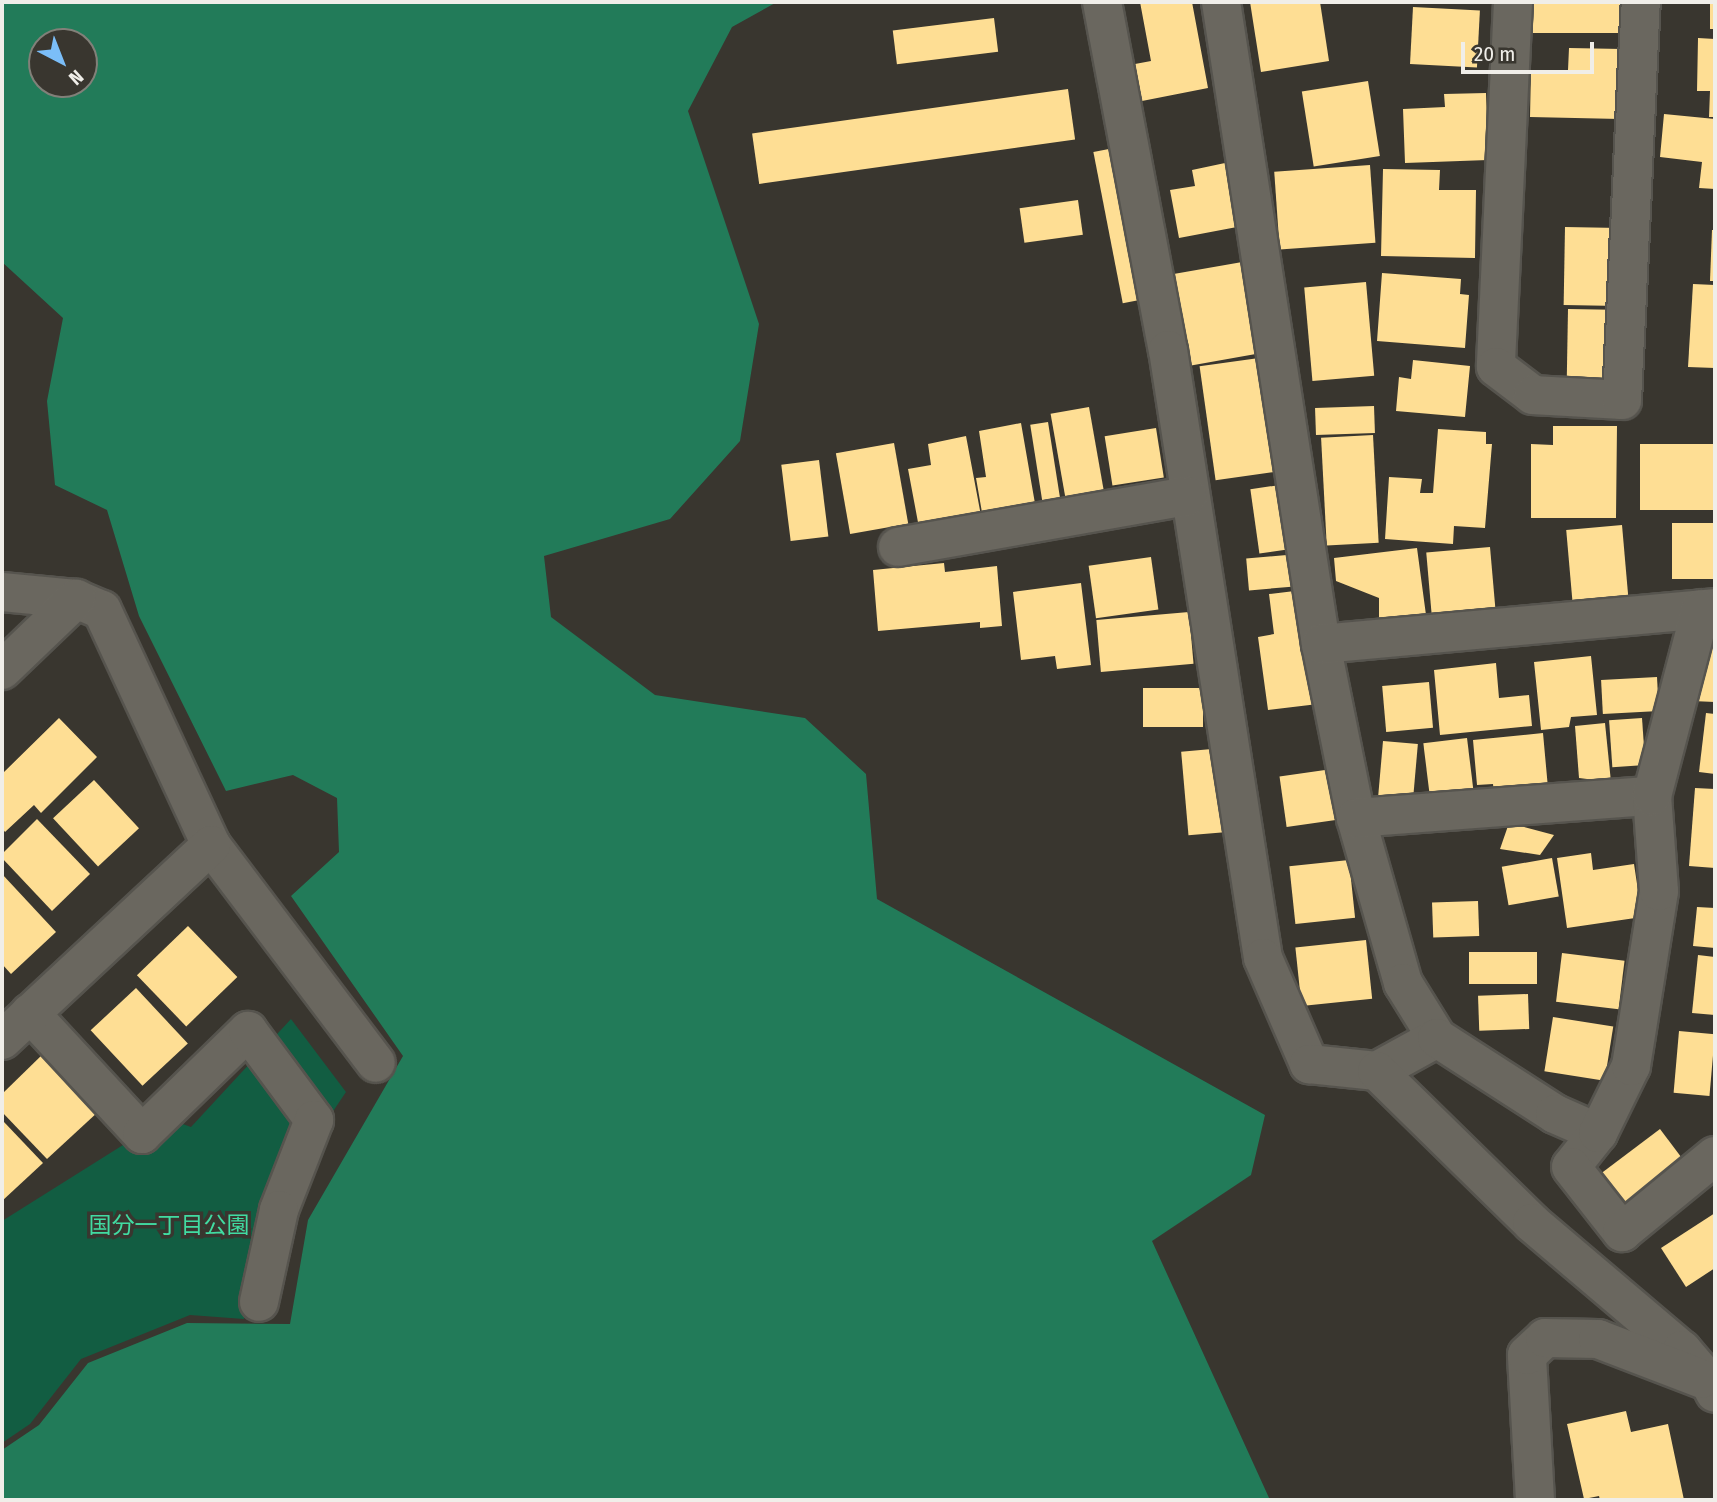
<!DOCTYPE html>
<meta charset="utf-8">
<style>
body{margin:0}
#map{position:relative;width:1717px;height:1502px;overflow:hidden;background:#39362f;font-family:"Fira Sans Condensed","Noto Sans JP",sans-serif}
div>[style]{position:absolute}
.green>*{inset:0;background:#125d42}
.forest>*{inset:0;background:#227b59}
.building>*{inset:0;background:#fede94;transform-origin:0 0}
.roads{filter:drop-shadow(2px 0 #56544e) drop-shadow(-2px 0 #56544e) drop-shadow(0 2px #56544e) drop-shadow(0 -2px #56544e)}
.minor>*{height:38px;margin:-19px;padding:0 19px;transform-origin:19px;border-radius:19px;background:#6a675f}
span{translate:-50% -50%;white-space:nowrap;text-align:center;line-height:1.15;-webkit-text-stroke:7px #39362f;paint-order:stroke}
.park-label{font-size:23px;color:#41dca2}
.frame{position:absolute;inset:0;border:4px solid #f0eee9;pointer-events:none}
.north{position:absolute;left:28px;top:28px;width:70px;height:70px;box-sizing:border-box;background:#39362f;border:2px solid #828079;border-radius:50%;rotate:138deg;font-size:19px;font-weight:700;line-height:28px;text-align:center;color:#f0eee9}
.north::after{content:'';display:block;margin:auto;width:24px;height:32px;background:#7bbef8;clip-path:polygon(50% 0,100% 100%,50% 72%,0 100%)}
.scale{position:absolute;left:1461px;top:42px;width:133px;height:32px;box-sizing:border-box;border:4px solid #f0eee9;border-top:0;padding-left:9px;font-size:21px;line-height:24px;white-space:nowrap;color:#f0eee9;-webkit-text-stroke:5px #39362f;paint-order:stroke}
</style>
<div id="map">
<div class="green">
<div style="clip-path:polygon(291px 1019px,346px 1092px,268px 1208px,244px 1319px,190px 1315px,81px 1359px,30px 1424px,2px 1443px,2px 1221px,166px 1118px,191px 1127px)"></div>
</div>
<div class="forest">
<div style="clip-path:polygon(evenodd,2px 2px,777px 2px,732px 27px,688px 111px,759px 324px,740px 441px,670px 519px,544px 556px,551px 617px,655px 695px,805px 718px,866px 774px,877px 899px,1265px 1115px,1251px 1175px,1152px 1241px,1270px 1500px,2px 1500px,2px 1450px,39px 1425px,88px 1363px,187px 1323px,290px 1324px,308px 1220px,403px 1056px,291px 896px,339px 852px,337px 798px,293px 775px,226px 791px,139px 616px,107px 510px,55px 485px,47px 401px,63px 318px,2px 262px,2px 2px,42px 42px,84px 42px,84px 84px,42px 84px,42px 42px)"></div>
</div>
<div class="building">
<div style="clip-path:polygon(1140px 2px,1192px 2px,1208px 88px,1142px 101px,1135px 64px,1151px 61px)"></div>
<div style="clip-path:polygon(1250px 2px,1320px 2px,1329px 61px,1261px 72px)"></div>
<div style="left:1530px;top:2px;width:93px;height:31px"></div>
<div style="left:1710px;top:2px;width:5px;height:27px"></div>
<div style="left:1413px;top:7px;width:67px;height:57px;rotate:3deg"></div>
<div style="left:994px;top:18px;width:34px;height:102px;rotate:83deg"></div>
<div style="clip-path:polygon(1698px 38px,1715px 39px,1715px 117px,1709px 117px,1710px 91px,1697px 91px)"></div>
<div style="clip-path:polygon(1569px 48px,1622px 49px,1620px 119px,1530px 117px,1531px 70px,1568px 70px)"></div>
<div style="left:1368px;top:81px;width:76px;height:67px;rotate:81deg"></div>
<div style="left:1068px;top:89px;width:51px;height:319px;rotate:82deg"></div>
<div style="clip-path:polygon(1486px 93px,1488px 160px,1405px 163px,1403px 109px,1445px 107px,1444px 94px)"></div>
<div style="clip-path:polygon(1664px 114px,1715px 119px,1715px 189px,1699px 188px,1702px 162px,1660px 157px)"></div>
<div style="left:1114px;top:148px;width:154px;height:21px;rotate:79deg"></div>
<div style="clip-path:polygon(1225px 163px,1237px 227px,1179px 238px,1170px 190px,1195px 186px,1192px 170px)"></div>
<div style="left:1370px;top:165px;width:78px;height:96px;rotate:86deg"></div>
<div style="clip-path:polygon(1383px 169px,1440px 170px,1439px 190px,1476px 190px,1475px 258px,1381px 256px)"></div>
<div style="left:1078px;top:200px;width:35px;height:59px;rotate:82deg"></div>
<div style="left:1565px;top:227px;width:55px;height:78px;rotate:1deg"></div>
<div style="clip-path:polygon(1712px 230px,1715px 230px,1715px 281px,1710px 281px)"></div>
<div style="left:1248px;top:261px;width:93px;height:77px;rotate:80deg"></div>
<div style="clip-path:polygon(1382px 273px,1461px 279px,1460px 294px,1469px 295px,1465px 348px,1377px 341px)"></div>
<div style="left:1366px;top:282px;width:94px;height:62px;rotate:85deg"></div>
<div style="clip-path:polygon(1693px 284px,1715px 285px,1715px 368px,1688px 367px)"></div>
<div style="left:1568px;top:309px;width:44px;height:71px;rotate:1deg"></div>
<div style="left:1259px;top:358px;width:115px;height:60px;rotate:82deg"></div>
<div style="clip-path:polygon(1413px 360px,1470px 366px,1465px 417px,1396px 411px,1399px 377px,1411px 379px)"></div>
<div style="left:1374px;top:406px;width:27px;height:59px;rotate:88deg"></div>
<div style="left:1089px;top:407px;width:94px;height:39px;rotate:80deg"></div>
<div style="left:1048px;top:422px;width:91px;height:18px;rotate:81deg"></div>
<div style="clip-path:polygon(1021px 423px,1037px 515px,984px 524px,976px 478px,986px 477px,979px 431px)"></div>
<div style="clip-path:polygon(1553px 426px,1617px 426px,1616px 518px,1531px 518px,1531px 444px,1553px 445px)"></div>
<div style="left:1156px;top:428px;width:50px;height:52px;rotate:81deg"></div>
<div style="clip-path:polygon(1438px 429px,1486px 432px,1486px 444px,1492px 444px,1485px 528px,1454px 526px,1453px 544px,1385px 539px,1389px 477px,1422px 479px,1420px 493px,1433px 493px)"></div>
<div style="left:1373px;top:435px;width:108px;height:52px;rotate:87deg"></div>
<div style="clip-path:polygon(966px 436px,982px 521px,920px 533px,908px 469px,931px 465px,928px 444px)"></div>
<div style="left:894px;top:443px;width:82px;height:59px;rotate:80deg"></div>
<div style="left:1715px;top:444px;width:66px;height:75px;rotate:90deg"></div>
<div style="left:819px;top:460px;width:77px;height:38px;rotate:83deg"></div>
<div style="left:1287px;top:484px;width:65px;height:37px;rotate:82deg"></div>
<div style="left:1715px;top:523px;width:56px;height:43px;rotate:90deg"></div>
<div style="left:1622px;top:525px;width:74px;height:56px;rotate:85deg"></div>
<div style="left:1490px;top:547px;width:65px;height:64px;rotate:85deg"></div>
<div style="clip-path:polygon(1417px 548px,1426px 615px,1379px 618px,1379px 598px,1336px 581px,1334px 558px)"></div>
<div style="left:1298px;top:554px;width:32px;height:52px;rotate:85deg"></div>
<div style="left:1151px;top:557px;width:53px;height:63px;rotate:82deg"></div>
<div style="clip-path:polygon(944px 563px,945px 572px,997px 566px,1002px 626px,980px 628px,980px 622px,878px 631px,873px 570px)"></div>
<div style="clip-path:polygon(1081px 583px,1091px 665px,1057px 669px,1055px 656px,1021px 660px,1013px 592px)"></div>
<div style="clip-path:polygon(1303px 590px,1318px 704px,1268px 710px,1258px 637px,1274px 634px,1269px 594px)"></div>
<div style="left:1189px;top:612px;width:52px;height:93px;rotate:85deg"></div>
<div style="clip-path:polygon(1696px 634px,1715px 635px,1715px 702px,1692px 701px)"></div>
<div style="clip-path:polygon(1591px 656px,1597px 715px,1571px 717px,1569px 727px,1541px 730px,1534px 662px)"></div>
<div style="clip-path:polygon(1496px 663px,1499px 698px,1529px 695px,1532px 726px,1440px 735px,1434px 670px)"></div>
<div style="left:1657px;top:677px;width:34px;height:56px;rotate:87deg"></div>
<div style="left:1429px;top:682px;width:46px;height:47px;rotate:85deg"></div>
<div style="left:1203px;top:688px;width:39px;height:60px;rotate:90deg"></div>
<div style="clip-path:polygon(1706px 713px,1715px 714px,1715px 774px,1699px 772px)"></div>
<div style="clip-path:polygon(59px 718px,97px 757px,41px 813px,34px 805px,5px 832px,2px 828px,2px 774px)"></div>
<div style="left:1642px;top:718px;width:47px;height:33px;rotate:86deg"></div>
<div style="clip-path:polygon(1605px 723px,1611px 782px,1579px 778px,1575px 726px)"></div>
<div style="clip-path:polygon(1543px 733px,1548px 788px,1494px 794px,1493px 784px,1477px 785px,1473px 740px)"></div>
<div style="left:1467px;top:738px;width:61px;height:44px;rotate:83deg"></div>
<div style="left:1383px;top:741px;width:35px;height:60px;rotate:5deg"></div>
<div style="left:1223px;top:748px;width:84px;height:42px;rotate:85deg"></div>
<div style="left:1332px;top:769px;width:51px;height:53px;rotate:82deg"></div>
<div style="left:94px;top:780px;width:66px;height:56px;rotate:47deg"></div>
<div style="clip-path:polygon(1695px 788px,1715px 789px,1715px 868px,1689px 866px)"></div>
<div style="clip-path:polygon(37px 819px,90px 874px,52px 911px,2px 858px,2px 854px)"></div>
<div style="clip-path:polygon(1509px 823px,1554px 835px,1540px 855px,1500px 849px)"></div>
<div style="clip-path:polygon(1591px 853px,1593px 870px,1634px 864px,1642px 917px,1567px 928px,1557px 858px)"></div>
<div style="left:1552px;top:858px;width:39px;height:51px;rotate:80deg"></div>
<div style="left:1349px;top:860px;width:58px;height:60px;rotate:84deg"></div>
<div style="clip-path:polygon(2px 874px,56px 932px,11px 974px,2px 964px)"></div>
<div style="left:1478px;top:901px;width:35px;height:46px;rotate:88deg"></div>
<div style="clip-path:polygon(1697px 907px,1715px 908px,1715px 948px,1693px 946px)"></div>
<div style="left:188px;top:926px;width:71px;height:71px;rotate:46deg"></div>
<div style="left:1366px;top:940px;width:59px;height:71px;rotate:84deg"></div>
<div style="left:1537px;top:952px;width:32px;height:68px;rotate:90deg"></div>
<div style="left:1562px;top:953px;width:63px;height:49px;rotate:7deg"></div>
<div style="clip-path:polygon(1698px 955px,1715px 957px,1715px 1015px,1692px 1013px)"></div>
<div style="left:136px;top:988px;width:76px;height:62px;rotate:47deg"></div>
<div style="left:1528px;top:994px;width:35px;height:50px;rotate:88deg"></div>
<div style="left:1553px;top:1017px;width:61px;height:55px;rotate:9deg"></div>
<div style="left:1679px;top:1031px;width:36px;height:62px;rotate:5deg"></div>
<div style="clip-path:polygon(44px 1053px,99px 1111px,47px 1159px,2px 1112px,2px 1094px)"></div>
<div style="clip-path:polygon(4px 1122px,43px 1163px,2px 1201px,2px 1124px)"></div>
<div style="left:1660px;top:1129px;width:51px;height:81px;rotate:53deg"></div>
<div style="clip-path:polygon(1715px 1213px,1715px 1268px,1686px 1287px,1661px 1248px)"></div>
<div style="clip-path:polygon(1626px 1411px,1631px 1432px,1668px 1424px,1684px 1500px,1600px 1500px,1599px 1496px,1584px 1499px,1567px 1424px)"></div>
</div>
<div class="roads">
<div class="minor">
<div style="left:1102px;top:2px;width:354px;rotate:79.3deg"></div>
<div style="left:1168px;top:350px;width:615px;rotate:81.12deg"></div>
<div style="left:1263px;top:958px;width:116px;rotate:66.5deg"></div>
<div style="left:1309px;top:1064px;width:68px;rotate:5.9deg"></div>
<div style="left:1221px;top:2px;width:650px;rotate:81.15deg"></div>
<div style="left:1321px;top:644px;width:177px;rotate:78.6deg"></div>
<div style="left:1356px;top:818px;width:172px;rotate:74.1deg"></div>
<div style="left:1403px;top:983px;width:65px;rotate:58.3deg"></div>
<div style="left:1437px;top:1038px;width:68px;rotate:151.2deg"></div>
<div style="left:1377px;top:1071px;width:217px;rotate:44.4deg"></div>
<div style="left:1532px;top:1223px;width:197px;rotate:40.3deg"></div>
<div style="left:1682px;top:1350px;width:43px;rotate:49.7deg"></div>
<div style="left:1710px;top:1383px;width:11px;rotate:63deg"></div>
<div style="left:1513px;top:2px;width:365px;rotate:92.7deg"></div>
<div style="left:1496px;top:367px;width:46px;rotate:37.1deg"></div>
<div style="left:1533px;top:395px;width:89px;rotate:3.2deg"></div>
<div style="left:1622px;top:400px;width:398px;rotate:-87.3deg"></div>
<div style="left:898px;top:547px;width:294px;rotate:-10deg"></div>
<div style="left:2px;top:592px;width:74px;rotate:5.4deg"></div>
<div style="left:76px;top:599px;width:28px;rotate:23deg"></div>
<div style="left:102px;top:610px;width:259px;rotate:65.1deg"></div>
<div style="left:211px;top:845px;width:273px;rotate:52.9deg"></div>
<div style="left:1321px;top:644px;width:396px;rotate:-5.2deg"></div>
<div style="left:2px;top:670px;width:103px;rotate:-43.8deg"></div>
<div style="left:1356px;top:818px;width:297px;rotate:-4.3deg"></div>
<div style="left:30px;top:1013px;width:165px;rotate:47.2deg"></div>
<div style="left:142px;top:1134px;width:148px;rotate:-44.2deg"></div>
<div style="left:248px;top:1031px;width:111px;rotate:53.4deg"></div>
<div style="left:314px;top:1120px;width:97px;rotate:111.3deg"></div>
<div style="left:279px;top:1210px;width:94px;rotate:102.3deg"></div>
<div style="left:1437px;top:1038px;width:140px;rotate:32.8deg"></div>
<div style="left:1555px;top:1114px;width:47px;rotate:23.8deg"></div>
<div style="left:1598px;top:1133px;width:43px;rotate:128.5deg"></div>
<div style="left:1571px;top:1167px;width:83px;rotate:51.9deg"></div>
<div style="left:1622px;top:1232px;width:120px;rotate:-39.3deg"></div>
<div style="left:2px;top:1040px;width:286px;rotate:-43deg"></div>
<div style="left:1598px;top:1133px;width:75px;rotate:-63.8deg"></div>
<div style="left:1631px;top:1066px;width:177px;rotate:-80.9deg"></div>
<div style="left:1659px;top:891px;width:95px;rotate:-94.2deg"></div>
<div style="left:1652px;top:796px;width:193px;rotate:-75.3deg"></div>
<div style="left:1535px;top:1500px;width:145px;rotate:-93.2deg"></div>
<div style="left:1527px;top:1355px;width:25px;rotate:-43deg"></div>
<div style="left:1545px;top:1338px;width:53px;rotate:1.1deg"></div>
<div style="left:1598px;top:1339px;width:111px;rotate:21deg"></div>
</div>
</div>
<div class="park-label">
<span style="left:169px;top:1225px">国分一丁目公園</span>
</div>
<div class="frame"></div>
<div class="north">N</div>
<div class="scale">20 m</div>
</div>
